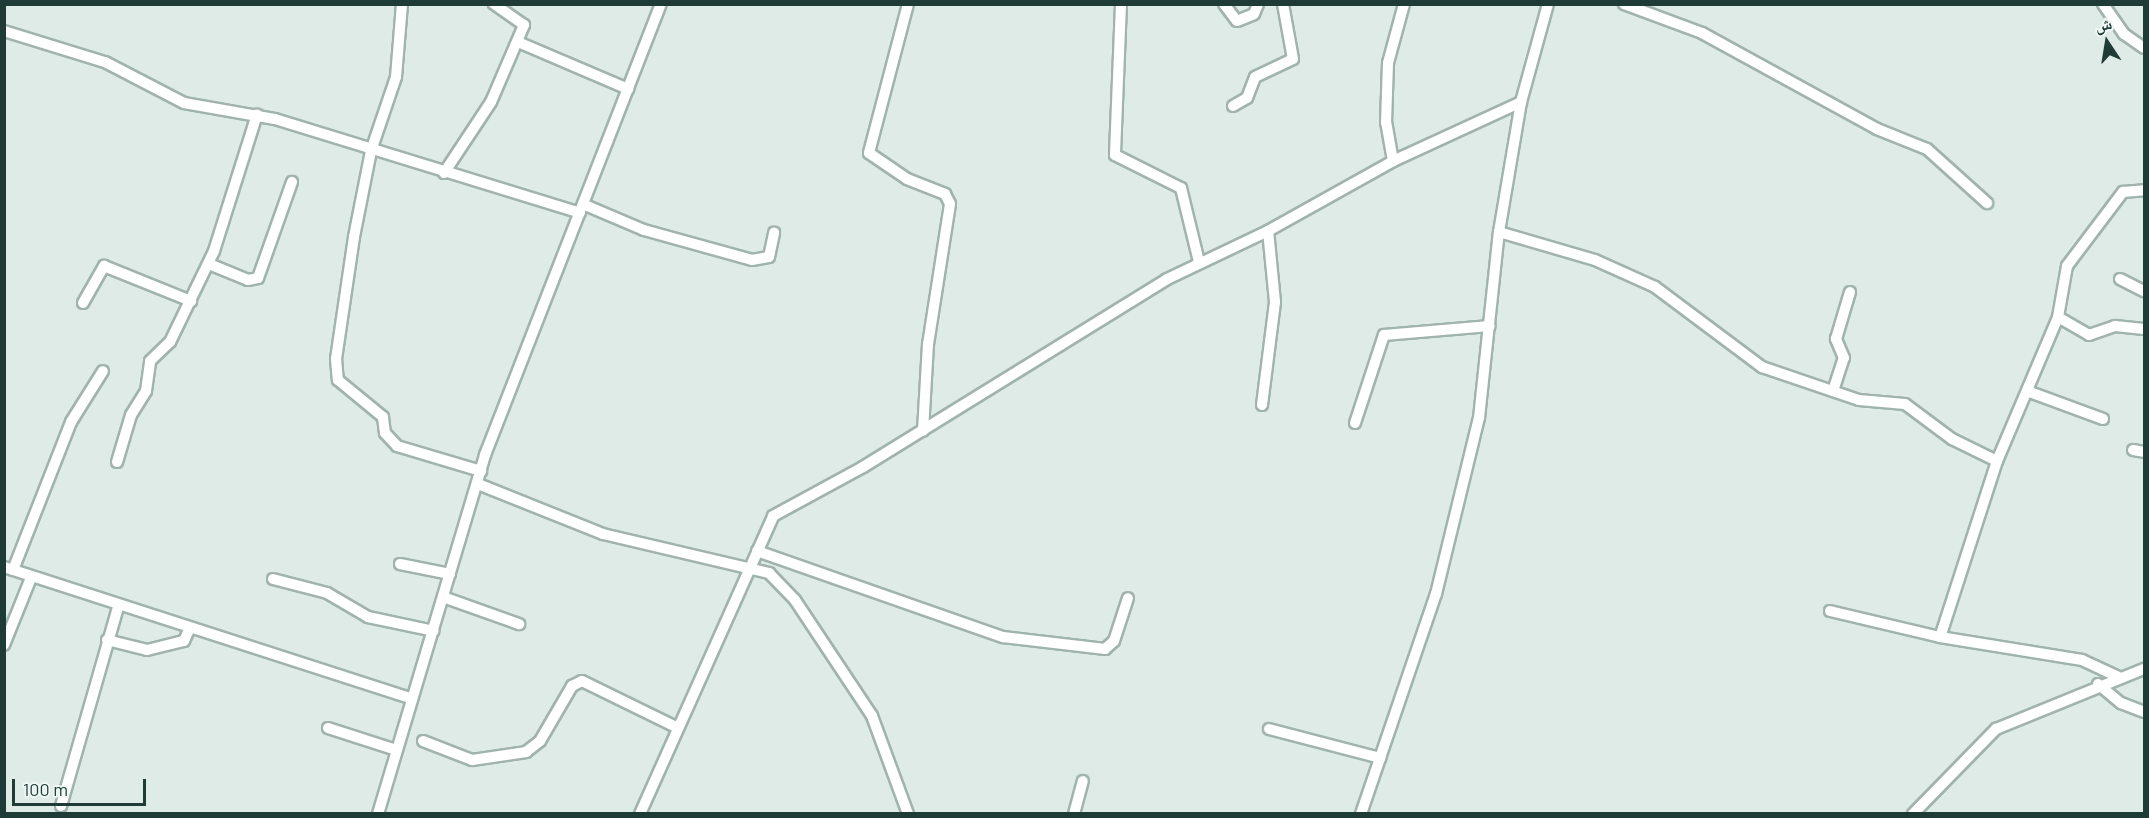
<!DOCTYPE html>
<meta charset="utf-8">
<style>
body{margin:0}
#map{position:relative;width:2149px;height:818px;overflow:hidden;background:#deebe6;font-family:Barlow,"Noto Naskh Arabic",sans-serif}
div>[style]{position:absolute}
.roads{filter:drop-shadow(2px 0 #a1b3ae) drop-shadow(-2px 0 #a1b3ae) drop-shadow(0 2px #a1b3ae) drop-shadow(0 -2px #a1b3ae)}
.minor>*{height:10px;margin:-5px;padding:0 5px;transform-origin:5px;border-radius:5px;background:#fff}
span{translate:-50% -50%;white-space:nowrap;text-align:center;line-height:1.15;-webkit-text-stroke:4.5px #eef7f3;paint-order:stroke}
.frame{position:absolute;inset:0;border:6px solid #1e3b36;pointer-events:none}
.north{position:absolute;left:2077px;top:12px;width:60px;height:60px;-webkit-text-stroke:4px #eef7f3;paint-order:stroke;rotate:348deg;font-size:16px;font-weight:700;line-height:24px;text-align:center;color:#1e3b36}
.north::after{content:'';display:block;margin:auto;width:21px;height:27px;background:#1e3b36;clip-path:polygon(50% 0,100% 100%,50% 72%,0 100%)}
.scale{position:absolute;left:12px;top:779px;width:134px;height:27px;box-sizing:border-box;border:3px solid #1e3b36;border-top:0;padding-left:8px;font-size:18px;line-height:21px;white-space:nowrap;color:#1e3b36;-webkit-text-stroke:4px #eef7f3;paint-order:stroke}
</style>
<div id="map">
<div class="roads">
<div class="minor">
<div style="left:402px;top:4px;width:73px;rotate:94.7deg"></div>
<div style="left:396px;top:77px;width:78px;rotate:108.7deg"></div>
<div style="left:371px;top:151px;width:88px;rotate:101.2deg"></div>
<div style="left:354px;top:237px;width:123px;rotate:98.4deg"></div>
<div style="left:336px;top:359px;width:21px;rotate:85deg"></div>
<div style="left:338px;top:380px;width:58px;rotate:39.4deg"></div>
<div style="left:383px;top:417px;width:16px;rotate:83deg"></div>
<div style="left:385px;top:433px;width:18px;rotate:47deg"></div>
<div style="left:397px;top:446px;width:88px;rotate:16.6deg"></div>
<div style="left:908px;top:4px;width:154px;rotate:104.7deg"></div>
<div style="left:869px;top:153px;width:46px;rotate:34.4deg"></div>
<div style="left:907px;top:179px;width:41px;rotate:21.5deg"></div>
<div style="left:945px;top:194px;width:11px;rotate:63deg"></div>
<div style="left:950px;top:204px;width:142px;rotate:98.9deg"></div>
<div style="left:928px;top:344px;width:87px;rotate:93.3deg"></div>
<div style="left:1121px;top:4px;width:151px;rotate:92.3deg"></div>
<div style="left:1115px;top:155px;width:74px;rotate:26.6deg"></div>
<div style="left:1181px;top:188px;width:76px;rotate:76.3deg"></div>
<div style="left:1224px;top:4px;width:21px;rotate:53deg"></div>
<div style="left:1237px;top:21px;width:18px;rotate:-22deg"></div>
<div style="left:1254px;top:14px;width:11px;rotate:-68deg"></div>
<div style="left:1624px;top:4px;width:83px;rotate:20.4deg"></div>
<div style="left:1702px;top:33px;width:200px;rotate:28.7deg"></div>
<div style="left:1877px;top:129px;width:54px;rotate:21.8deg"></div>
<div style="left:1927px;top:149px;width:81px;rotate:42deg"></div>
<div style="left:2103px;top:4px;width:37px;rotate:55deg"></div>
<div style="left:2124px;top:34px;width:24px;rotate:35deg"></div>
<div style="left:4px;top:31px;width:106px;rotate:17.1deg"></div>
<div style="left:105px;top:62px;width:89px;rotate:27.4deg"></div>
<div style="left:184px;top:103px;width:92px;rotate:10deg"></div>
<div style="left:275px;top:119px;width:319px;rotate:17.1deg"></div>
<div style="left:518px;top:42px;width:120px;rotate:23.1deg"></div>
<div style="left:1233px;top:106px;width:16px;rotate:-30deg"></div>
<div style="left:1247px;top:98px;width:22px;rotate:-69deg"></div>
<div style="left:1255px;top:77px;width:42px;rotate:-25.3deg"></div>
<div style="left:1293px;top:59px;width:56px;rotate:-100.3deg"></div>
<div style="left:1393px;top:161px;width:39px;rotate:-100deg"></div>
<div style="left:1386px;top:123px;width:60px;rotate:-88.1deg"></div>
<div style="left:1388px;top:63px;width:61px;rotate:-74.8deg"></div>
<div style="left:444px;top:173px;width:85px;rotate:-56.5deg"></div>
<div style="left:491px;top:102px;width:84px;rotate:-66.8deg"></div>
<div style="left:524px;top:25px;width:37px;rotate:-145deg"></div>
<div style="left:585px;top:205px;width:64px;rotate:23deg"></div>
<div style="left:644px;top:230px;width:112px;rotate:15.5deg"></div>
<div style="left:752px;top:260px;width:17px;rotate:-10deg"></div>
<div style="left:769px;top:257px;width:25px;rotate:-78deg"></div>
<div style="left:1499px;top:232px;width:100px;rotate:16.3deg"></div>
<div style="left:1595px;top:260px;width:66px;rotate:24.2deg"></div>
<div style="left:1655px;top:287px;width:134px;rotate:36.8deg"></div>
<div style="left:1762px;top:367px;width:102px;rotate:18.8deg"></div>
<div style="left:1859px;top:400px;width:46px;rotate:5deg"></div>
<div style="left:1905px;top:404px;width:59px;rotate:36.7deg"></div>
<div style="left:1952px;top:439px;width:50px;rotate:26.1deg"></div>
<div style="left:1997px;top:461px;width:185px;rotate:107.9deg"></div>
<div style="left:1940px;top:637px;width:144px;rotate:9.2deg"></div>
<div style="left:2082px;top:660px;width:40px;rotate:25deg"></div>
<div style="left:209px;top:264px;width:42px;rotate:22.3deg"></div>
<div style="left:248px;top:280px;width:10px;rotate:-11deg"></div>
<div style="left:258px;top:278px;width:102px;rotate:-70.5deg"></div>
<div style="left:2120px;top:279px;width:27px;rotate:27deg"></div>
<div style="left:83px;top:303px;width:43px;rotate:-60.4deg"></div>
<div style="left:104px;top:266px;width:94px;rotate:21.9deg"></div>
<div style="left:2058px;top:317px;width:36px;rotate:30deg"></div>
<div style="left:2089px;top:335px;width:28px;rotate:-19deg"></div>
<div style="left:2115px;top:326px;width:29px;rotate:6deg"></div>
<div style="left:1833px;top:391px;width:35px;rotate:-72deg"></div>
<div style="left:1844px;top:358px;width:21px;rotate:-113deg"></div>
<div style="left:1836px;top:339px;width:49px;rotate:-73.4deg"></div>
<div style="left:2027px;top:391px;width:81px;rotate:20.2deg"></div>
<div style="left:1262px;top:405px;width:104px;rotate:-82.8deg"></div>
<div style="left:1275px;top:302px;width:71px;rotate:-95.6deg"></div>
<div style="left:1355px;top:423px;width:93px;rotate:-71.8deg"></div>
<div style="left:1384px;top:335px;width:106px;rotate:-4.9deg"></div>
<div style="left:2133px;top:450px;width:11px;rotate:10deg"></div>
<div style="left:1997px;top:461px;width:156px;rotate:-67deg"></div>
<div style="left:2058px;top:317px;width:52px;rotate:-80deg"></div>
<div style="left:2067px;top:266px;width:93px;rotate:-52.9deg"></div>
<div style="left:2123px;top:192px;width:21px;rotate:-5deg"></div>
<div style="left:117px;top:462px;width:49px;rotate:-73.4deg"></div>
<div style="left:131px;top:415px;width:28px;rotate:-58deg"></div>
<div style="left:146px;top:391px;width:30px;rotate:-82deg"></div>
<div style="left:150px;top:361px;width:28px;rotate:-44deg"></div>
<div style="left:170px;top:342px;width:101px;rotate:-64.2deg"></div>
<div style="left:214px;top:251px;width:143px;rotate:-72.5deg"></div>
<div style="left:478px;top:484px;width:135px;rotate:21.8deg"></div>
<div style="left:603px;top:534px;width:171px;rotate:13.2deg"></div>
<div style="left:769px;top:573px;width:37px;rotate:46deg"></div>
<div style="left:795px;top:600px;width:139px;rotate:56.4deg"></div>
<div style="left:872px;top:716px;width:104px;rotate:69.8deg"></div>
<div style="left:757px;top:551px;width:261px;rotate:19.3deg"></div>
<div style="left:1003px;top:637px;width:103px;rotate:6.7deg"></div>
<div style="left:1105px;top:649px;width:12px;rotate:-42deg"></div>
<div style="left:1114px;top:641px;width:45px;rotate:-72deg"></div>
<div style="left:400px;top:564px;width:51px;rotate:11.3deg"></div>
<div style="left:4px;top:567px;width:429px;rotate:17.9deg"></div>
<div style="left:13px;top:570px;width:159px;rotate:-68.6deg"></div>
<div style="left:71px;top:422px;width:60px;rotate:-57.9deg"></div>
<div style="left:273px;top:579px;width:56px;rotate:14.5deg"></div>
<div style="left:327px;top:593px;width:48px;rotate:30.3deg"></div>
<div style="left:368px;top:617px;width:67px;rotate:12deg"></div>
<div style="left:443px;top:597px;width:81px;rotate:19.6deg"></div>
<div style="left:1830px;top:611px;width:113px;rotate:13.3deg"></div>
<div style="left:107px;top:640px;width:41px;rotate:14deg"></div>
<div style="left:147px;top:650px;width:38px;rotate:-14deg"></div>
<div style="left:184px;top:641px;width:12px;rotate:-66deg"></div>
<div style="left:4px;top:645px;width:72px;rotate:-68.1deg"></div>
<div style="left:2098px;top:684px;width:30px;rotate:40deg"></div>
<div style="left:2121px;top:703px;width:25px;rotate:21deg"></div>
<div style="left:328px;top:728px;width:71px;rotate:17.9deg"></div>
<div style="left:1269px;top:729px;width:115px;rotate:14.6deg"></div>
<div style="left:423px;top:741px;width:53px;rotate:21.2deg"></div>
<div style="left:472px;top:760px;width:55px;rotate:-8.4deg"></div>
<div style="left:526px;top:752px;width:18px;rotate:-38deg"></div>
<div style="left:540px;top:741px;width:64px;rotate:-59.8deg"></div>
<div style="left:572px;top:686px;width:11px;rotate:-27deg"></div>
<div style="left:582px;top:681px;width:107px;rotate:26.1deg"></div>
<div style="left:61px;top:806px;width:207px;rotate:-74deg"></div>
<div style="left:378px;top:814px;width:375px;rotate:-73.4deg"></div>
<div style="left:485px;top:455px;width:484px;rotate:-68.7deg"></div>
<div style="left:640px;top:814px;width:326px;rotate:-65.9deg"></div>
<div style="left:773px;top:516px;width:102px;rotate:-28.6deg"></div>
<div style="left:863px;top:467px;width:357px;rotate:-31.7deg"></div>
<div style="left:1167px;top:279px;width:112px;rotate:-25.4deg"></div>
<div style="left:1268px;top:231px;width:143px;rotate:-29.2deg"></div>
<div style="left:1393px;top:161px;width:141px;rotate:-24.7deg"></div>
<div style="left:1074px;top:814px;width:34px;rotate:-75deg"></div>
<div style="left:1361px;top:814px;width:232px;rotate:-71.2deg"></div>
<div style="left:1436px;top:594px;width:181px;rotate:-76.3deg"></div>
<div style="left:1479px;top:418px;width:187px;rotate:-83.9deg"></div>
<div style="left:1499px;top:232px;width:132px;rotate:-80.4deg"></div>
<div style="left:1521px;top:102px;width:102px;rotate:-74.6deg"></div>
<div style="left:1913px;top:814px;width:119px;rotate:-45.7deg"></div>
<div style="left:1996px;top:729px;width:160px;rotate:-22.1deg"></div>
</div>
</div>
<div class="frame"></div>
<div class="north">ش</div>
<div class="scale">100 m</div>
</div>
